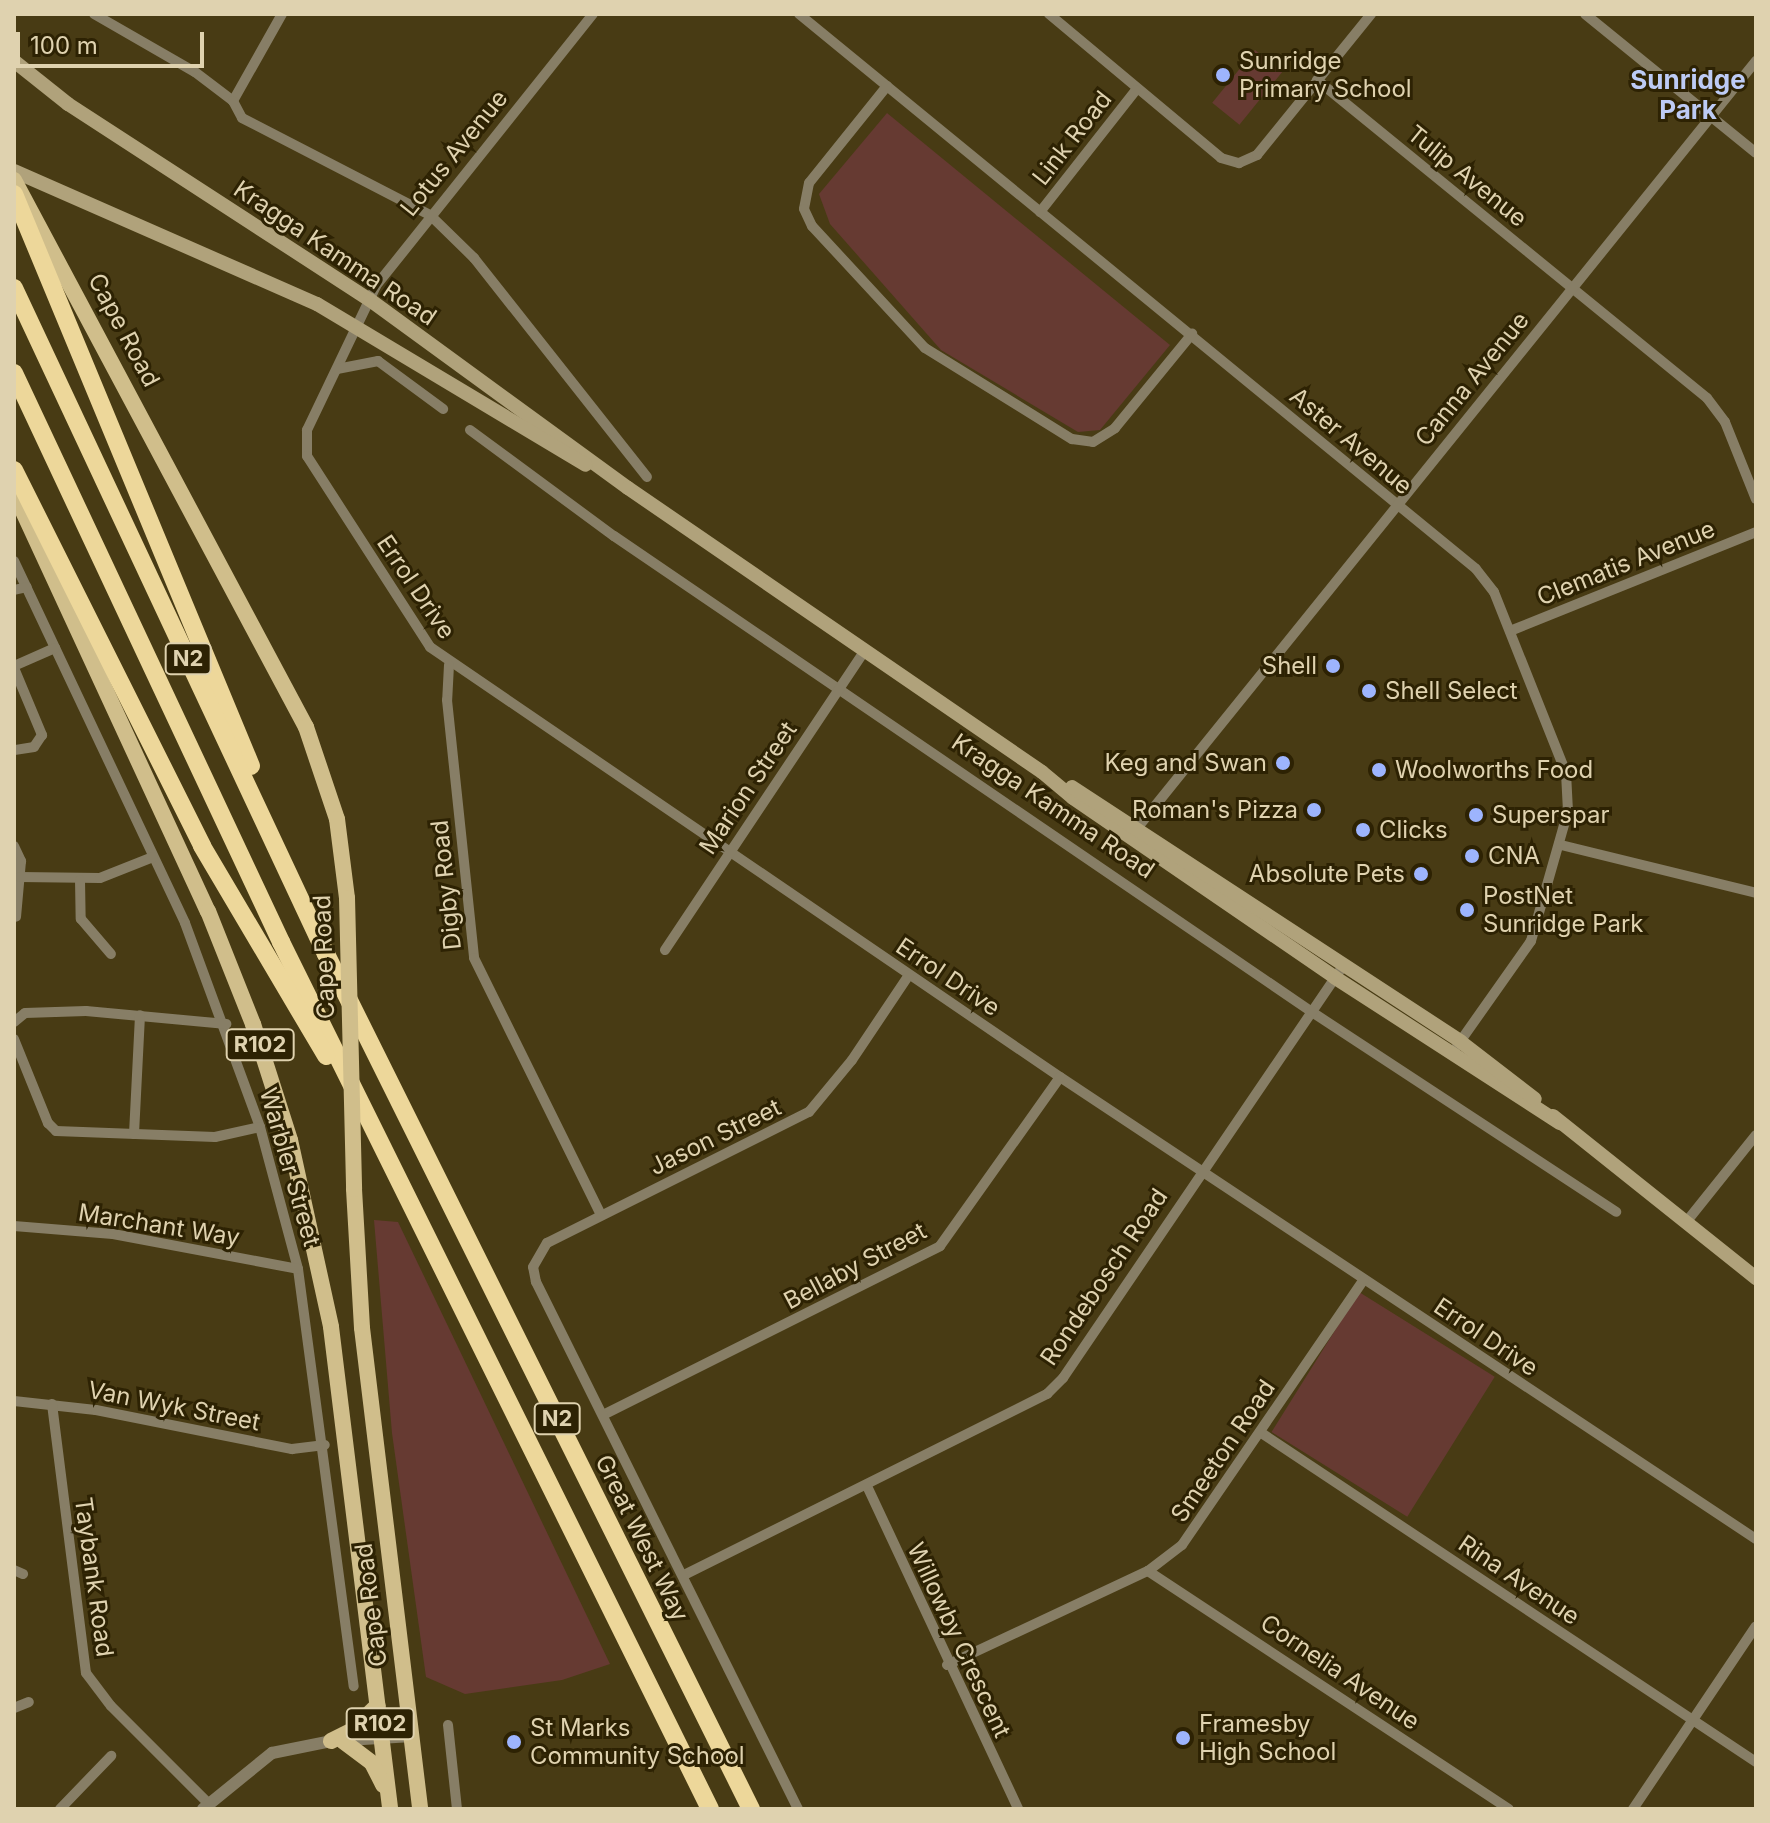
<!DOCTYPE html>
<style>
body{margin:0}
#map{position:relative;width:1770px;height:1823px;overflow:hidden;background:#483b14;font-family:Inter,sans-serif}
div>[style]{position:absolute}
.green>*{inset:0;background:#663a32;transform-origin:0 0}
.minor>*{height:10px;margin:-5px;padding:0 5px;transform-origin:5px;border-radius:5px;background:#877e66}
.tertiary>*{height:12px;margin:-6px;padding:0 6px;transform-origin:6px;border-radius:6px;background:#877e66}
.secondary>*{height:14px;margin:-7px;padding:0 7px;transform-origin:7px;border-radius:7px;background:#b0a27b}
.primary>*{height:16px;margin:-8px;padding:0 8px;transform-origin:8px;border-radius:8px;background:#d0be8b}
.motorway>*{height:18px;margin:-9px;padding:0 9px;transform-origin:9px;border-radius:9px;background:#edd79a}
.primary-bridge>*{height:16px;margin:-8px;padding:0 8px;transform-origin:8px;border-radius:8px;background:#d0be8b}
.dots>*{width:22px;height:22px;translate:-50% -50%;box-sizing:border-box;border:4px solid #2d2203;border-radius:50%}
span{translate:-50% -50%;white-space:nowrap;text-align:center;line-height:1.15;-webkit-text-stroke:6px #2d2203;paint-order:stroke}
.shield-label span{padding:2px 6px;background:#2d2203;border:2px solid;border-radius:6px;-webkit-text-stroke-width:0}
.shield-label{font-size:22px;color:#dfd2af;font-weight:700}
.poi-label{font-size:24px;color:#dfd2af}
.left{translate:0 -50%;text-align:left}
.right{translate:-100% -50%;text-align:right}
.street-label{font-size:24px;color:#dfd2af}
.neighbourhood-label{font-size:26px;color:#bdcbf5;font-weight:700}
.frame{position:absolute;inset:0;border:16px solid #dfd2af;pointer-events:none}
.scale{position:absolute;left:16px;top:32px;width:188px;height:36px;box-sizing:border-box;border:4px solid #dfd2af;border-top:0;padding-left:10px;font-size:24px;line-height:28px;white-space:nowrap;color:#dfd2af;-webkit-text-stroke:6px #2d2203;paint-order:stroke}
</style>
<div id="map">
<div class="green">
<div style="left:1255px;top:50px;width:35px;height:68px;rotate:39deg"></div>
<div style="clip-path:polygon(887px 113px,1170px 345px,1100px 430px,1078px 432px,941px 350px,830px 224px,819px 194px)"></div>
<div style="clip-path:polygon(374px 1220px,398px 1222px,610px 1664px,562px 1680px,465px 1694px,426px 1677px,392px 1433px)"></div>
<div style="left:1359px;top:1292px;width:160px;height:165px;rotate:32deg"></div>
</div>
<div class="minor">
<div style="left:94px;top:14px;width:116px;rotate:29.9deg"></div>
<div style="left:195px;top:72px;width:48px;rotate:37.3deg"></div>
<div style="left:282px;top:14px;width:100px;rotate:119.4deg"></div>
<div style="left:233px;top:101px;width:19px;rotate:62deg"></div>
<div style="left:242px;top:118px;width:212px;rotate:27.3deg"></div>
<div style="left:430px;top:215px;width:62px;rotate:44.3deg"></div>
<div style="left:474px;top:258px;width:279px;rotate:51.7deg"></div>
<div style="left:593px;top:14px;width:348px;rotate:128.6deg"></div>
<div style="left:376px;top:286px;width:160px;rotate:115.6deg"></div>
<div style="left:307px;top:430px;width:26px;rotate:90deg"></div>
<div style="left:307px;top:456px;width:227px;rotate:57.2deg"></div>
<div style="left:430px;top:647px;width:763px;rotate:34.32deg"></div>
<div style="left:1060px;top:1077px;width:835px;rotate:33.58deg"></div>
<div style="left:799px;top:14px;width:875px;rotate:39.34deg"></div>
<div style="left:1476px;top:569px;width:29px;rotate:52deg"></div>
<div style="left:1494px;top:592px;width:195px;rotate:68.3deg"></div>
<div style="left:1566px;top:773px;width:38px;rotate:87deg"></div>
<div style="left:1568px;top:811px;width:135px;rotate:105.9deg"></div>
<div style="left:1531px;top:941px;width:128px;rotate:125.2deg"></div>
<div style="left:1049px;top:14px;width:224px;rotate:39.9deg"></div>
<div style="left:1221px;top:158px;width:19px;rotate:16deg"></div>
<div style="left:1239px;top:163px;width:20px;rotate:-24deg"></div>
<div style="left:1257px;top:155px;width:181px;rotate:-51deg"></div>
<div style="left:1585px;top:14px;width:220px;rotate:39.1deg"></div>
<div style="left:1317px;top:80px;width:503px;rotate:39.19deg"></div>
<div style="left:1707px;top:398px;width:30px;rotate:53deg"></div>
<div style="left:1725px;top:422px;width:83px;rotate:68.1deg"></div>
<div style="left:887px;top:86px;width:124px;rotate:128.8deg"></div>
<div style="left:809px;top:183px;width:26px;rotate:101deg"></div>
<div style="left:804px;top:209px;width:19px;rotate:65deg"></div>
<div style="left:812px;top:226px;width:166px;rotate:47.2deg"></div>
<div style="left:925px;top:348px;width:173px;rotate:31.8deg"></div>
<div style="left:1072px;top:439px;width:21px;rotate:8deg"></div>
<div style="left:1093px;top:442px;width:26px;rotate:-32deg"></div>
<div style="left:1115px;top:428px;width:122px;rotate:-50.7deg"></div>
<div style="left:1040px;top:212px;width:155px;rotate:-51.8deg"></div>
<div style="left:337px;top:369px;width:42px;rotate:-11deg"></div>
<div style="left:378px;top:361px;width:81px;rotate:36.4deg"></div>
<div style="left:470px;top:430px;width:179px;rotate:36.4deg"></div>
<div style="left:614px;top:536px;width:845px;rotate:34.29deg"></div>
<div style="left:1312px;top:1012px;width:364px;rotate:33.3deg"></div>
<div style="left:14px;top:561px;width:400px;rotate:64.7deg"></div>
<div style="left:185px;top:923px;width:217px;rotate:69.8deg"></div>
<div style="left:260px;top:1127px;width:147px;rotate:75deg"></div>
<div style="left:298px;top:1269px;width:421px;rotate:82.4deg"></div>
<div style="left:14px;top:590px;width:13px;rotate:-13deg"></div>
<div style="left:1510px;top:631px;width:265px;rotate:-21.9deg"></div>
<div style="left:449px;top:665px;width:35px;rotate:93deg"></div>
<div style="left:447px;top:700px;width:259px;rotate:84deg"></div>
<div style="left:474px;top:958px;width:287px;rotate:63.7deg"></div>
<div style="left:14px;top:666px;width:45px;rotate:-23.7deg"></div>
<div style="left:14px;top:668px;width:73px;rotate:67.3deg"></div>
<div style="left:42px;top:735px;width:14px;rotate:124deg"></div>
<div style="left:34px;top:747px;width:20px;rotate:171deg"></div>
<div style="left:1134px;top:832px;width:991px;rotate:-51.11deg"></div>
<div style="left:1561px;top:845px;width:201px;rotate:13.8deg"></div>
<div style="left:14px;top:846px;width:17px;rotate:65deg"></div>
<div style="left:21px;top:861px;width:56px;rotate:95.1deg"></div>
<div style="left:20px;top:877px;width:80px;rotate:0.7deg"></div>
<div style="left:100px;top:878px;width:57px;rotate:-21.6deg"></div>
<div style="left:80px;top:880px;width:39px;rotate:89deg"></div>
<div style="left:81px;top:919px;width:46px;rotate:49.4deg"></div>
<div style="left:665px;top:950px;width:361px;rotate:-56.3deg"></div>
<div style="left:14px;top:1022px;width:14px;rotate:-39deg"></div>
<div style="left:25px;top:1013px;width:61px;rotate:-1.9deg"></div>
<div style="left:86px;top:1011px;width:141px;rotate:5.3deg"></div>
<div style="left:14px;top:1039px;width:91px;rotate:68deg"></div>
<div style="left:48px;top:1123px;width:11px;rotate:45deg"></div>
<div style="left:56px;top:1131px;width:159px;rotate:2.2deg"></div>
<div style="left:215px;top:1137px;width:46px;rotate:-12.5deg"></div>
<div style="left:134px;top:1134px;width:119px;rotate:-87.1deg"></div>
<div style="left:1687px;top:1221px;width:110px;rotate:-51.3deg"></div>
<div style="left:14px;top:1226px;width:99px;rotate:4.6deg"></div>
<div style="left:113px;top:1234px;width:188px;rotate:10.7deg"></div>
<div style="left:14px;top:1401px;width:82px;rotate:6.3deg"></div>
<div style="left:96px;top:1410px;width:200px;rotate:11.3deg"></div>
<div style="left:292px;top:1449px;width:33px;rotate:-7deg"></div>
<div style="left:52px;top:1404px;width:271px;rotate:82.8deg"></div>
<div style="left:86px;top:1673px;width:41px;rotate:52.9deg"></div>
<div style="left:111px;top:1706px;width:137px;rotate:45deg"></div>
<div style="left:603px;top:1415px;width:377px;rotate:-26.6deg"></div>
<div style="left:940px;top:1246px;width:207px;rotate:-54.6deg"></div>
<div style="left:1260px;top:1432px;width:596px;rotate:33.64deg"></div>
<div style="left:867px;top:1486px;width:357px;rotate:64.9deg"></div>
<div style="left:14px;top:1570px;width:10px;rotate:24deg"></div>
<div style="left:1148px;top:1571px;width:432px;rotate:33.4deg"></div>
<div style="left:684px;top:1575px;width:406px;rotate:-26.5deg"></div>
<div style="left:1047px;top:1394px;width:23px;rotate:-45deg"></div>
<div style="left:1063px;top:1378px;width:497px;rotate:-55.8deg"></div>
<div style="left:947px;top:1665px;width:222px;rotate:-25.1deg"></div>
<div style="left:1148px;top:1571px;width:43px;rotate:-37.4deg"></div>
<div style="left:1182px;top:1545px;width:322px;rotate:-55.6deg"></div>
<div style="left:14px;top:1708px;width:16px;rotate:-22deg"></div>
<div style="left:448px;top:1725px;width:84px;rotate:83.9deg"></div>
<div style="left:60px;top:1809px;width:74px;rotate:-46.1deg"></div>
<div style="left:798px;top:1809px;width:589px;rotate:-116.43deg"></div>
<div style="left:536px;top:1282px;width:15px;rotate:-101deg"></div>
<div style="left:533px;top:1267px;width:28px;rotate:-60deg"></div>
<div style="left:547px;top:1243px;width:293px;rotate:-26.6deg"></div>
<div style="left:809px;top:1112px;width:67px;rotate:-50.4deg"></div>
<div style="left:852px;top:1060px;width:102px;rotate:-56.2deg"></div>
<div style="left:1633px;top:1809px;width:220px;rotate:-56.1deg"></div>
</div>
<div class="tertiary">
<div style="left:203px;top:1809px;width:89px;rotate:-39.1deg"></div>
<div style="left:272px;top:1753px;width:60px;rotate:-11.5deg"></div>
<div style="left:331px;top:1741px;width:81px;rotate:-3.5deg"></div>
</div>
<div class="secondary">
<div style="left:14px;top:61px;width:69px;rotate:38.5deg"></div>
<div style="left:68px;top:104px;width:360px;rotate:33deg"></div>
<div style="left:370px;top:300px;width:319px;rotate:36.1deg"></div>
<div style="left:628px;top:488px;width:502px;rotate:34.45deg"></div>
<div style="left:1042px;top:772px;width:40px;rotate:40deg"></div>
<div style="left:1073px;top:798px;width:316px;rotate:34.4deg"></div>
<div style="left:1334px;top:977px;width:269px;rotate:32.9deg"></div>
<div style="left:14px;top:171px;width:331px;rotate:23.7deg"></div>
<div style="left:317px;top:304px;width:313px;rotate:30.9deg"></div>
<div style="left:1072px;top:787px;width:465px;rotate:33.2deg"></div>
<div style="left:1461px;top:1042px;width:93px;rotate:37.6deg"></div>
<div style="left:1553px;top:1116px;width:260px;rotate:38.6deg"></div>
</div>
<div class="primary">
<div style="left:14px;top:180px;width:620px;rotate:61.91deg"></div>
<div style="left:306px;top:727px;width:97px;rotate:71.4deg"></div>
<div style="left:337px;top:819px;width:80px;rotate:82.8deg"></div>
<div style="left:14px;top:492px;width:462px;rotate:65.2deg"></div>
<div style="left:208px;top:911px;width:122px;rotate:68.3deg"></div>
<div style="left:253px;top:1024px;width:122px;rotate:72.3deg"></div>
<div style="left:290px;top:1140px;width:191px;rotate:77.6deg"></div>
<div style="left:331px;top:1327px;width:486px;rotate:83deg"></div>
<div style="left:354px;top:1189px;width:139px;rotate:86.7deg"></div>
<div style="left:362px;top:1328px;width:484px;rotate:83.1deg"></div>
<div style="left:331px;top:1741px;width:22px;rotate:-27deg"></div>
<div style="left:351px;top:1731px;width:37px;rotate:-44deg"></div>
<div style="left:343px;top:1741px;width:36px;rotate:37deg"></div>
<div style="left:372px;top:1763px;width:25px;rotate:63deg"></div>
</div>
<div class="motorway">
<div style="left:14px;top:194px;width:619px;rotate:67.49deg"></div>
<div style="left:14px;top:288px;width:735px;rotate:64.9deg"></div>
<div style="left:326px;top:954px;width:955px;rotate:63.57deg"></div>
<div style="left:14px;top:373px;width:629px;rotate:64.86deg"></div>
<div style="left:281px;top:942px;width:967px;rotate:63.67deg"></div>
<div style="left:14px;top:470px;width:420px;rotate:63.4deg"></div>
<div style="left:202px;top:846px;width:244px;rotate:59.4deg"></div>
</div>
<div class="primary-bridge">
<div style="left:347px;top:898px;width:291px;rotate:88.6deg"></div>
</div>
<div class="dots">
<div style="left:1223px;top:75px;background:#9db4fd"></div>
<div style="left:1333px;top:666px;background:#9db4fd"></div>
<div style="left:1369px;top:691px;background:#9db4fd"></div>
<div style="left:1283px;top:763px;background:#9db4fd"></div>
<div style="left:1379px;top:770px;background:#9db4fd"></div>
<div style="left:1314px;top:810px;background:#9db4fd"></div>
<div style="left:1476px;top:815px;background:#9db4fd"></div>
<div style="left:1363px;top:830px;background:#9db4fd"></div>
<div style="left:1472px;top:856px;background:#9db4fd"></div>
<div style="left:1421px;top:874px;background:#9db4fd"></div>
<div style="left:1467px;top:910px;background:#9db4fd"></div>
<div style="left:1183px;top:1738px;background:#9db4fd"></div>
<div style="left:514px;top:1742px;background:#9db4fd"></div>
</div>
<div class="shield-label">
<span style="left:188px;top:659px">N2</span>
<span style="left:260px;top:1045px">R102</span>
<span style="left:557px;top:1419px">N2</span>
<span style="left:380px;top:1724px">R102</span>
</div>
<div class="poi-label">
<span class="left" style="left:1239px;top:75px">Sunridge<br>Primary School</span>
<span class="right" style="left:1317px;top:666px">Shell</span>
<span class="left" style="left:1385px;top:691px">Shell Select</span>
<span class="right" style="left:1267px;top:763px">Keg and Swan</span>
<span class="left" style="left:1395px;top:770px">Woolworths Food</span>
<span class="right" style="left:1298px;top:810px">Roman's Pizza</span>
<span class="left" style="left:1492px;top:815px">Superspar</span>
<span class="left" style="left:1379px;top:830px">Clicks</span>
<span class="left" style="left:1488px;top:856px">CNA</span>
<span class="right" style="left:1405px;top:874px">Absolute Pets</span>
<span class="left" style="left:1483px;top:910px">PostNet<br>Sunridge Park</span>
<span class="left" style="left:1199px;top:1738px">Framesby<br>High School</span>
<span class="left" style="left:530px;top:1742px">St Marks<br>Community School</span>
</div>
<div class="street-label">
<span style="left:1072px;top:138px;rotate:-52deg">Link Road</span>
<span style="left:454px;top:153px;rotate:-51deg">Lotus Avenue</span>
<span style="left:1467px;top:176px;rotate:39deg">Tulip Avenue</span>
<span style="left:335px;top:253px;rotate:34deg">Kragga Kamma Road</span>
<span style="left:124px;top:330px;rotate:62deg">Cape Road</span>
<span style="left:1472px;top:379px;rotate:-51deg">Canna Avenue</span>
<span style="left:1351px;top:441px;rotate:40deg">Aster Avenue</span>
<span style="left:1626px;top:563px;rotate:-22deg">Clematis Avenue</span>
<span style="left:416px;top:587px;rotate:56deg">Errol Drive</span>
<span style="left:748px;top:788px;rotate:-56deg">Marion Street</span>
<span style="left:1053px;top:806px;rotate:34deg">Kragga Kamma Road</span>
<span style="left:446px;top:885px;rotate:-96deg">Digby Road</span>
<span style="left:324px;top:957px;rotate:-92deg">Cape Road</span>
<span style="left:948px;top:977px;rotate:34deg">Errol Drive</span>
<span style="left:715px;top:1137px;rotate:-26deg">Jason Street</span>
<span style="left:290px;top:1167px;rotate:74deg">Warbler Street</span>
<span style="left:159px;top:1225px;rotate:9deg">Marchant Way</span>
<span style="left:855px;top:1266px;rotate:-28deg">Bellaby Street</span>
<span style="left:1104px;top:1277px;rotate:-56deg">Rondebosch Road</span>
<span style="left:1486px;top:1337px;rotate:34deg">Errol Drive</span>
<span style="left:174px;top:1406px;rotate:11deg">Van Wyk Street</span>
<span style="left:1223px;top:1451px;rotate:-56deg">Smeeton Road</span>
<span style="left:642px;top:1538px;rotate:64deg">Great West Way</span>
<span style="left:94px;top:1577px;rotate:82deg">Taybank Road</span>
<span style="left:1519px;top:1580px;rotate:34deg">Rina Avenue</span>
<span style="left:371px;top:1605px;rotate:-97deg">Cape Road</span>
<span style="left:959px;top:1640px;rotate:65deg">Willowby Crescent</span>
<span style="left:1340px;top:1672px;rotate:34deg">Cornelia Avenue</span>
</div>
<div class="neighbourhood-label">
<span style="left:1688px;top:95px">Sunridge<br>Park</span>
</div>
<div class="frame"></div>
<div class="scale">100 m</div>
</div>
